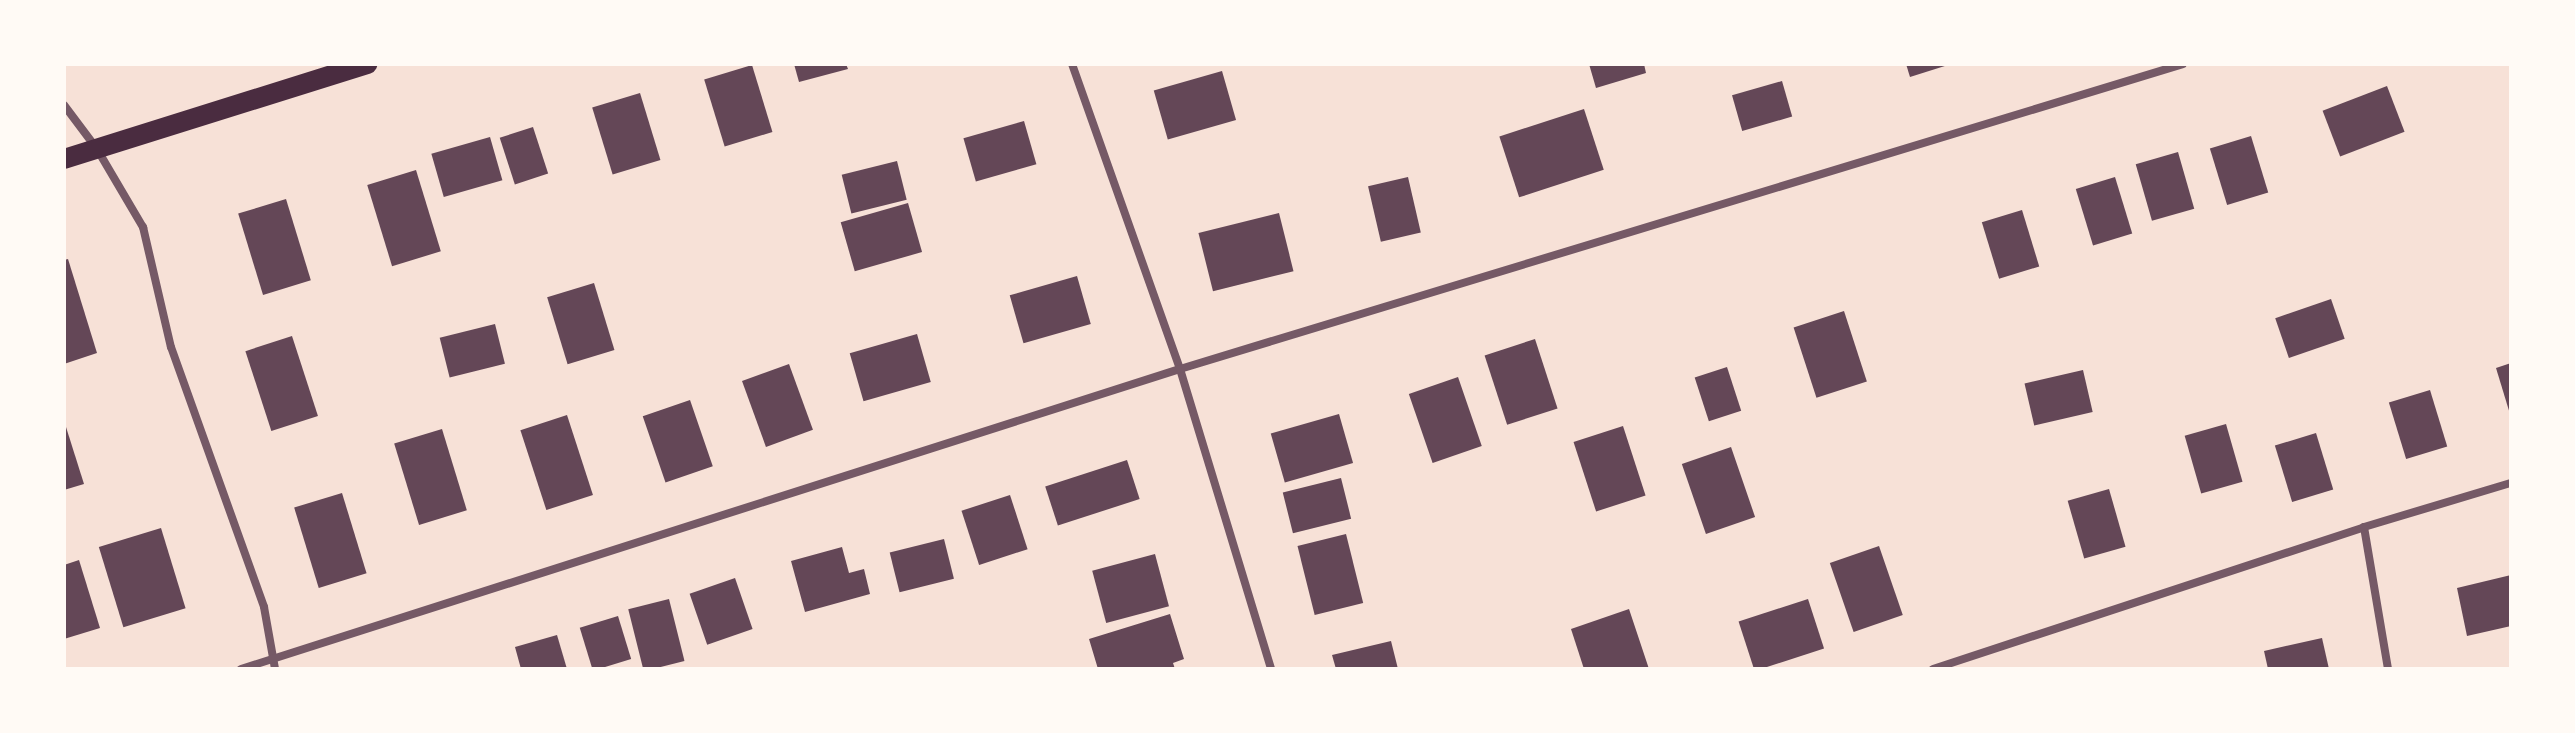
<!DOCTYPE html>
<style>
body{margin:0}
#map{position:relative;width:2575px;height:733px;overflow:hidden;background:#f7e1d7;font-family:Helvetica,sans-serif}
div>[style]{position:absolute}
.building>*{inset:0;background:#644757;transform-origin:0 0}
.minor>*{height:8px;margin:-4px;padding:0 4px;transform-origin:4px;border-radius:4px;background:#755966}
.primary>*{height:20px;margin:-10px;padding:0 10px;transform-origin:10px;border-radius:10px;background:#4a2c40}
span{translate:-50% -50%;white-space:nowrap;text-align:center;line-height:1.15;-webkit-text-stroke:7px #fffaf5;paint-order:stroke}
.frame{position:absolute;inset:0;border:66px solid #fffaf5;pointer-events:none}
</style>
<div id="map">
<div class="building">
<div style="clip-path:polygon(794px 64px,846px 64px,848px 69px,799px 82px)"></div>
<div style="clip-path:polygon(1589px 64px,1644px 64px,1646px 73px,1596px 88px)"></div>
<div style="clip-path:polygon(1906px 64px,1948px 64px,1948px 65px,1910px 77px)"></div>
<div style="left:752px;top:65px;width:70px;height:50px;rotate:73deg"></div>
<div style="left:1222px;top:71px;width:51px;height:71px;rotate:74deg"></div>
<div style="left:1782px;top:81px;width:37px;height:52px;rotate:74deg"></div>
<div style="left:2387px;top:86px;width:49px;height:69px;rotate:69deg"></div>
<div style="left:640px;top:93px;width:70px;height:50px;rotate:73deg"></div>
<div style="left:1584px;top:109px;width:64px;height:89px;rotate:72deg"></div>
<div style="left:1024px;top:121px;width:45px;height:63px;rotate:74deg"></div>
<div style="left:533px;top:127px;width:49px;height:35px;rotate:72deg"></div>
<div style="left:2251px;top:136px;width:59px;height:43px;rotate:73deg"></div>
<div style="left:490px;top:137px;width:45px;height:61px;rotate:74deg"></div>
<div style="left:2178px;top:152px;width:59px;height:44px;rotate:74deg"></div>
<div style="left:897px;top:161px;width:40px;height:57px;rotate:76deg"></div>
<div style="left:416px;top:170px;width:85px;height:51px;rotate:73deg"></div>
<div style="left:1408px;top:177px;width:57px;height:41px;rotate:77deg"></div>
<div style="left:2115px;top:177px;width:59px;height:41px;rotate:73deg"></div>
<div style="left:286px;top:199px;width:85px;height:50px;rotate:73deg"></div>
<div style="left:908px;top:203px;width:51px;height:70px;rotate:74deg"></div>
<div style="left:2022px;top:210px;width:59px;height:42px;rotate:73deg"></div>
<div style="left:1279px;top:213px;width:60px;height:83px;rotate:76deg"></div>
<div style="clip-path:polygon(68px 259px,97px 353px,64px 364px,64px 260px)"></div>
<div style="left:1077px;top:276px;width:50px;height:70px;rotate:74deg"></div>
<div style="left:594px;top:283px;width:70px;height:49px;rotate:73deg"></div>
<div style="left:2331px;top:299px;width:42px;height:59px;rotate:71deg"></div>
<div style="left:1844px;top:311px;width:74px;height:53px;rotate:72deg"></div>
<div style="left:495px;top:324px;width:41px;height:57px;rotate:76deg"></div>
<div style="left:917px;top:334px;width:50px;height:70px;rotate:74deg"></div>
<div style="left:292px;top:336px;width:84px;height:49px;rotate:72deg"></div>
<div style="left:1535px;top:339px;width:73px;height:53px;rotate:72deg"></div>
<div style="clip-path:polygon(2511px 363px,2511px 414px,2510px 414px,2496px 368px)"></div>
<div style="left:789px;top:364px;width:70px;height:50px;rotate:70deg"></div>
<div style="left:1727px;top:367px;width:46px;height:34px;rotate:72deg"></div>
<div style="left:2083px;top:370px;width:43px;height:60px;rotate:77deg"></div>
<div style="left:1458px;top:377px;width:73px;height:52px;rotate:71deg"></div>
<div style="left:2430px;top:390px;width:59px;height:43px;rotate:73deg"></div>
<div style="left:690px;top:400px;width:70px;height:50px;rotate:71deg"></div>
<div style="left:1339px;top:414px;width:51px;height:71px;rotate:74deg"></div>
<div style="left:567px;top:415px;width:84px;height:49px;rotate:72deg"></div>
<div style="left:2226px;top:424px;width:60px;height:43px;rotate:74deg"></div>
<div style="left:1623px;top:426px;width:73px;height:52px;rotate:72deg"></div>
<div style="clip-path:polygon(66px 427px,84px 484px,64px 490px,64px 428px)"></div>
<div style="left:442px;top:429px;width:85px;height:50px;rotate:73deg"></div>
<div style="left:2316px;top:433px;width:59px;height:43px;rotate:73deg"></div>
<div style="left:1731px;top:447px;width:74px;height:52px;rotate:71deg"></div>
<div style="left:1127px;top:460px;width:41px;height:86px;rotate:72deg"></div>
<div style="left:1341px;top:478px;width:42px;height:60px;rotate:76deg"></div>
<div style="left:2109px;top:489px;width:60px;height:43px;rotate:74deg"></div>
<div style="left:342px;top:493px;width:84px;height:50px;rotate:73deg"></div>
<div style="left:1010px;top:495px;width:57px;height:51px;rotate:72deg"></div>
<div style="left:161px;top:528px;width:84px;height:65px;rotate:73deg"></div>
<div style="left:1346px;top:534px;width:71px;height:50px;rotate:76deg"></div>
<div style="left:944px;top:539px;width:41px;height:56px;rotate:76deg"></div>
<div style="left:1879px;top:546px;width:73px;height:52px;rotate:71deg"></div>
<div style="clip-path:polygon(842px 547px,849px 573px,864px 569px,870px 594px,805px 612px,791px 561px)"></div>
<div style="left:1155px;top:554px;width:54px;height:65px;rotate:75deg"></div>
<div style="clip-path:polygon(79px 560px,100px 628px,64px 639px,64px 565px)"></div>
<div style="clip-path:polygon(2511px 575px,2511px 626px,2467px 636px,2457px 588px)"></div>
<div style="left:735px;top:578px;width:54px;height:48px;rotate:71deg"></div>
<div style="left:669px;top:599px;width:64px;height:42px;rotate:76deg"></div>
<div style="left:1808px;top:599px;width:52px;height:73px;rotate:72deg"></div>
<div style="clip-path:polygon(1629px 609px,1649px 669px,1584px 669px,1571px 629px)"></div>
<div style="clip-path:polygon(1170px 614px,1184px 659px,1173px 663px,1175px 669px,1098px 669px,1089px 639px)"></div>
<div style="left:618px;top:616px;width:45px;height:40px;rotate:73deg"></div>
<div style="clip-path:polygon(557px 635px,567px 669px,521px 669px,515px 647px)"></div>
<div style="clip-path:polygon(2322px 638px,2329px 669px,2268px 669px,2264px 651px)"></div>
<div style="clip-path:polygon(1391px 641px,1398px 669px,1336px 669px,1332px 655px)"></div>
</div>
<div class="minor">
<div style="left:1072px;top:64px;width:324px;rotate:70.5deg"></div>
<div style="left:1180px;top:369px;width:313px;rotate:73.1deg"></div>
<div style="left:64px;top:105px;width:55px;rotate:53.1deg"></div>
<div style="left:97px;top:149px;width:91px;rotate:59.5deg"></div>
<div style="left:143px;top:227px;width:123px;rotate:76.9deg"></div>
<div style="left:171px;top:347px;width:276px;rotate:70.3deg"></div>
<div style="left:264px;top:607px;width:63px;rotate:79.9deg"></div>
<div style="left:2364px;top:527px;width:144px;rotate:80.4deg"></div>
<div style="left:241px;top:669px;width:986px;rotate:-17.72deg"></div>
<div style="left:1180px;top:369px;width:1048px;rotate:-16.91deg"></div>
<div style="left:1933px;top:669px;width:454px;rotate:-18.2deg"></div>
<div style="left:2364px;top:527px;width:153px;rotate:-16.7deg"></div>
</div>
<div class="primary">
<div style="left:64px;top:159px;width:318px;rotate:-17.4deg"></div>
</div>
<div class="frame"></div>
</div>
